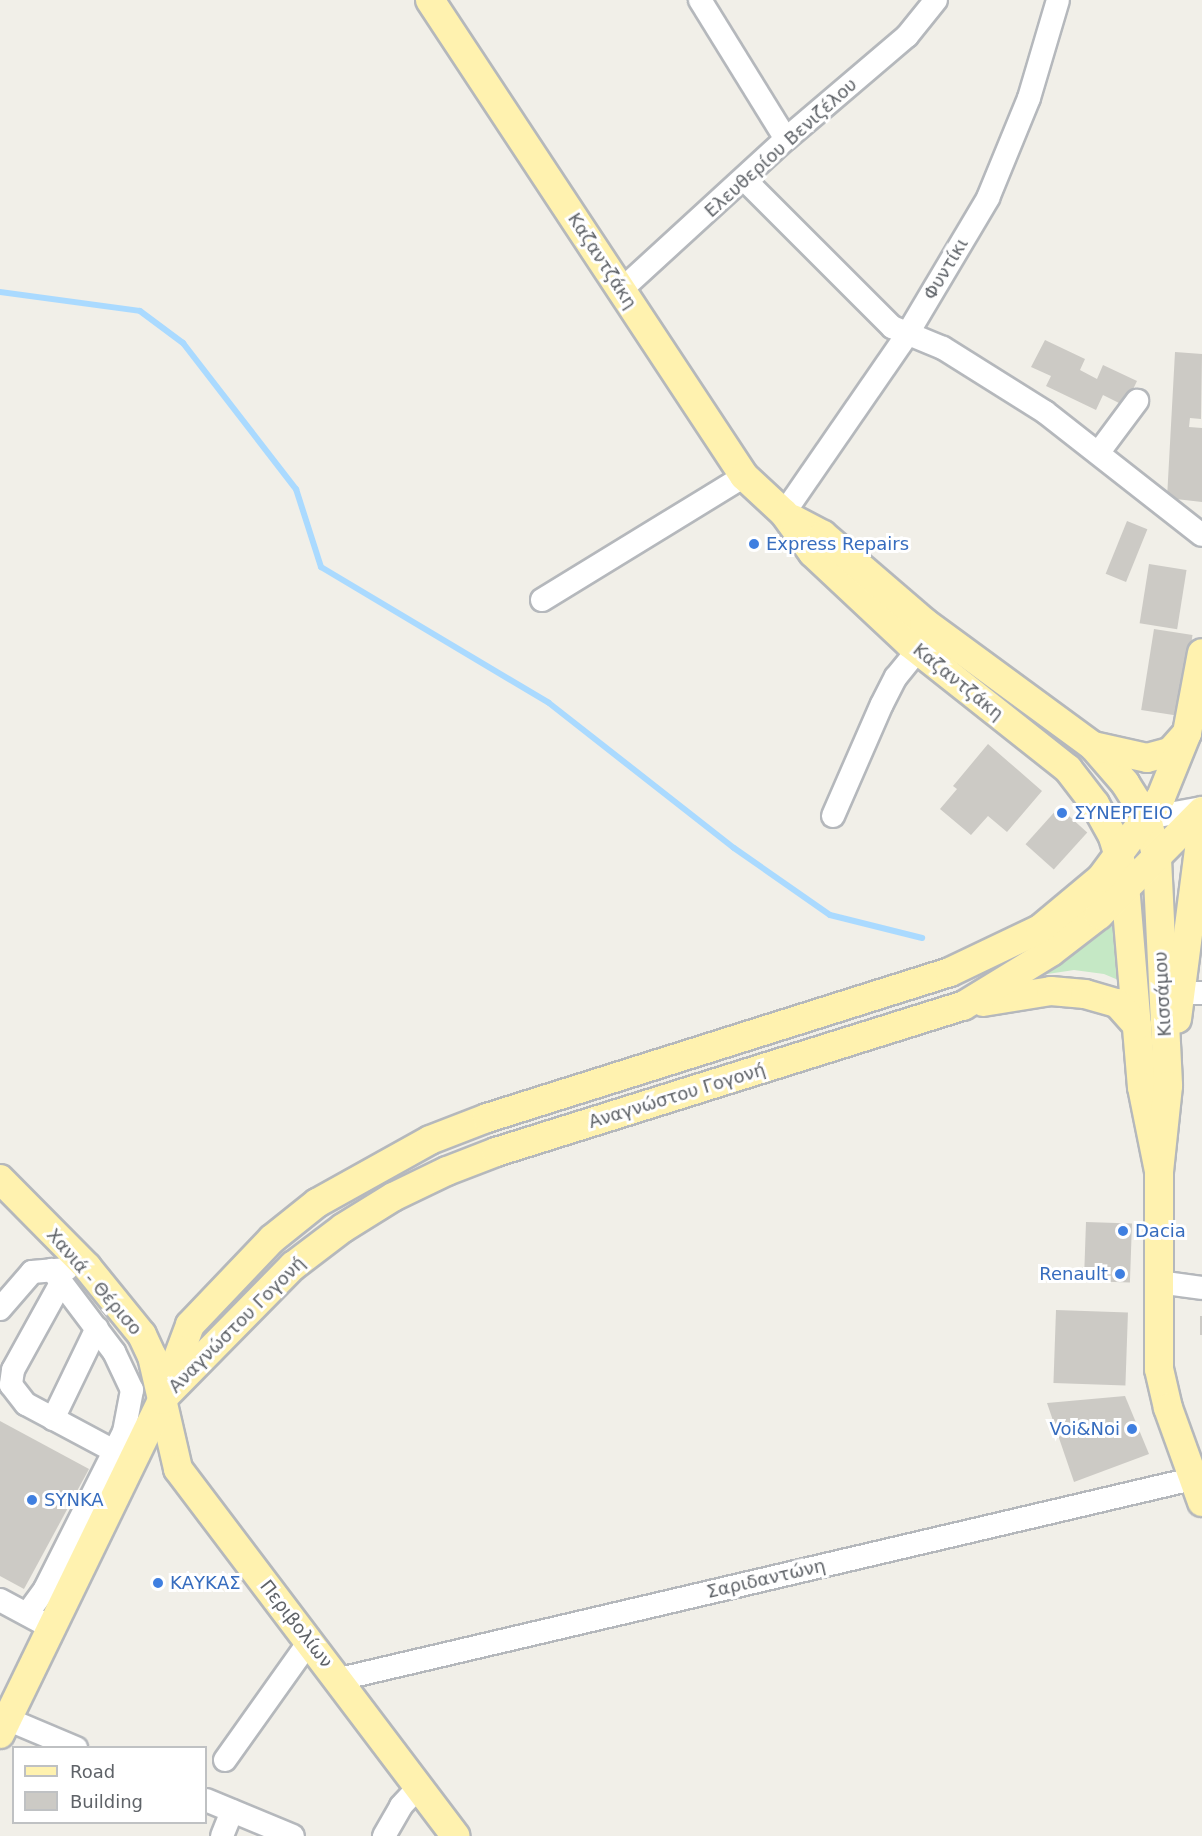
<!DOCTYPE html>
<meta charset="utf-8">
<style>
body{margin:0}
#map{position:relative;width:1202px;height:1836px;overflow:hidden;background:#f1efe8;font-family:"DejaVu Sans",sans-serif}
div>[style]{position:absolute}
.green>*{inset:0;background:#c5e8c5}
.stream>*{height:6px;margin:-3px;padding:0 3px;transform-origin:3px;border-radius:3px;background:#aadaff}
.building>*{inset:0;background:#cccac5;transform-origin:0 0}
.roads{filter:drop-shadow(2px 0 #b5b8bc) drop-shadow(-2px 0 #b5b8bc) drop-shadow(0 2px #b5b8bc) drop-shadow(0 -2px #b5b8bc)}
.minor>*{height:22px;margin:-11px;padding:0 11px;transform-origin:11px;border-radius:11px;background:#fff}
.major>*{height:28px;margin:-14px;padding:0 14px;transform-origin:14px;border-radius:14px;background:#fff2af}
.dots>*{width:16px;height:16px;translate:-50% -50%;box-sizing:border-box;border:3px solid #fff;border-radius:50%}
span{translate:-50% -50%;white-space:nowrap;text-align:center;line-height:1.15;-webkit-text-stroke:6px #fff;paint-order:stroke}
.street-label{font-size:18px;color:#5f6368}
.shop-label{font-size:18px;color:#366cbe}
.left{translate:0 -50%;text-align:left}
.right{translate:-100% -50%;text-align:right}
.legend{position:absolute;left:12px;top:1746px;width:195px;height:78px;box-sizing:border-box;background:#fff;border:2px solid #bfc1c3;margin:0;padding:8px 10px;list-style:none;font-size:18px;color:#5f6368}
.legend li{display:flex;align-items:center;gap:12px;height:30px}
.legend b{width:30px;border:2px solid #bfc1c3}
</style>
<div id="map">
<div class="green">
<div style="clip-path:polygon(1117px 923px,1123px 982px,1104px 974px,1074px 970px,1041px 975px,1039px 972px)"></div>
</div>
<div class="stream">
<div style="left:0;top:292px;width:141px;rotate:7.7deg"></div>
<div style="left:140px;top:311px;width:54px;rotate:36.7deg"></div>
<div style="left:183px;top:343px;width:185px;rotate:52.3deg"></div>
<div style="left:296px;top:489px;width:82px;rotate:72.2deg"></div>
<div style="left:321px;top:567px;width:265px;rotate:30.8deg"></div>
<div style="left:549px;top:703px;width:235px;rotate:38.1deg"></div>
<div style="left:734px;top:848px;width:117px;rotate:34.9deg"></div>
<div style="left:830px;top:915px;width:95px;rotate:14deg"></div>
</div>
<div class="building">
<div style="clip-path:polygon(1045px 340px,1085px 359px,1080px 370px,1097px 379px,1103px 365px,1137px 381px,1125px 406px,1103px 395px,1096px 410px,1046px 386px,1051px 376px,1031px 367px)"></div>
<div style="clip-path:polygon(1175px 352px,1202px 354px,1201px 419px,1190px 418px,1189px 427px,1202px 428px,1202px 502px,1167px 498px)"></div>
<div style="left:1127px;top:521px;width:22px;height:57px;rotate:22deg"></div>
<div style="left:1149px;top:564px;width:38px;height:60px;rotate:9deg"></div>
<div style="left:1154px;top:629px;width:39px;height:82px;rotate:9deg"></div>
<div style="clip-path:polygon(988px 744px,1042px 791px,1007px 832px,988px 816px,971px 835px,940px 809px,957px 789px,953px 786px)"></div>
<div style="left:1059px;top:807px;width:38px;height:50px;rotate:42deg"></div>
<div style="left:1086px;top:1222px;width:46px;height:59px;rotate:2deg"></div>
<div style="left:1056px;top:1310px;width:72px;height:73px;rotate:2deg"></div>
<div style="left:1200px;top:1316px;width:2px;height:19px"></div>
<div style="clip-path:polygon(1125px 1396px,1149px 1454px,1074px 1482px,1047px 1403px)"></div>
<div style="clip-path:polygon(0 1421px,89px 1469px,24px 1589px,0 1576px)"></div>
</div>
<div class="roads">
<div class="minor">
<div style="left:700px;top:0;width:163px;rotate:58.3deg"></div>
<div style="left:745px;top:180px;width:208px;rotate:45deg"></div>
<div style="left:892px;top:327px;width:55px;rotate:22.4deg"></div>
<div style="left:943px;top:348px;width:120px;rotate:32.1deg"></div>
<div style="left:1045px;top:412px;width:199px;rotate:38.1deg"></div>
<div style="left:620px;top:291px;width:225px;rotate:-42.5deg"></div>
<div style="left:786px;top:139px;width:159px;rotate:-40.4deg"></div>
<div style="left:907px;top:36px;width:46px;rotate:-51.1deg"></div>
<div style="left:1099px;top:452px;width:64px;rotate:-53.3deg"></div>
<div style="left:784px;top:513px;width:219px;rotate:-55.4deg"></div>
<div style="left:908px;top:333px;width:157px;rotate:-59.3deg"></div>
<div style="left:988px;top:198px;width:108px;rotate:-67.7deg"></div>
<div style="left:1029px;top:98px;width:102px;rotate:-73.5deg"></div>
<div style="left:542px;top:600px;width:237px;rotate:-31.5deg"></div>
<div style="left:833px;top:816px;width:122px;rotate:-66.4deg"></div>
<div style="left:882px;top:704px;width:30px;rotate:-63deg"></div>
<div style="left:896px;top:677px;width:35px;rotate:-51deg"></div>
<div style="left:1147px;top:818px;width:56px;rotate:-10.3deg"></div>
<div style="left:1181px;top:993px;width:21px"></div>
<div style="left:1158px;top:1282px;width:44px;rotate:7.8deg"></div>
<div style="left:61px;top:1283px;width:99px;rotate:118.9deg"></div>
<div style="left:13px;top:1370px;width:15px;rotate:98deg"></div>
<div style="left:11px;top:1385px;width:24px;rotate:52deg"></div>
<div style="left:26px;top:1404px;width:100px;rotate:28.1deg"></div>
<div style="left:0;top:1309px;width:49px;rotate:-49.1deg"></div>
<div style="left:32px;top:1272px;width:35px;rotate:-5deg"></div>
<div style="left:53px;top:1419px;width:101px;rotate:-64.2deg"></div>
<div style="left:0;top:1600px;width:47px;rotate:28.2deg"></div>
<div style="left:27px;top:1614px;width:31px;rotate:-54deg"></div>
<div style="left:45px;top:1589px;width:176px;rotate:-63.3deg"></div>
<div style="left:124px;top:1432px;width:43px;rotate:-79.2deg"></div>
<div style="left:132px;top:1390px;width:42px;rotate:-115.3deg"></div>
<div style="left:114px;top:1352px;width:103px;rotate:-127.1deg"></div>
<div style="left:340px;top:1679px;width:875px;rotate:-13.21deg"></div>
<div style="left:7px;top:1719px;width:75px;rotate:22.8deg"></div>
<div style="left:225px;top:1760px;width:145px;rotate:-54.6deg"></div>
<div style="left:206px;top:1800px;width:94px;rotate:22.5deg"></div>
<div style="left:222px;top:1836px;width:27px;rotate:-68deg"></div>
<div style="left:384px;top:1836px;width:34px;rotate:-60deg"></div>
<div style="left:401px;top:1806px;width:25px;rotate:-47deg"></div>
</div>
<div class="major">
<div style="left:430px;top:0;width:570px;rotate:56.59deg"></div>
<div style="left:744px;top:476px;width:54px;rotate:42.8deg"></div>
<div style="left:784px;top:513px;width:49px;rotate:54.1deg"></div>
<div style="left:813px;top:553px;width:132px;rotate:43.2deg"></div>
<div style="left:909px;top:643px;width:203px;rotate:38.4deg"></div>
<div style="left:1068px;top:769px;width:44px;rotate:52.4deg"></div>
<div style="left:1095px;top:804px;width:38px;rotate:61deg"></div>
<div style="left:1113px;top:837px;width:38px;rotate:73deg"></div>
<div style="left:1124px;top:873px;width:215px;rotate:85.2deg"></div>
<div style="left:1142px;top:1087px;width:86px;rotate:78.6deg"></div>
<div style="left:793px;top:519px;width:34px;rotate:28deg"></div>
<div style="left:823px;top:535px;width:133px;rotate:40.7deg"></div>
<div style="left:924px;top:622px;width:210px;rotate:36.3deg"></div>
<div style="left:1093px;top:746px;width:49px;rotate:49.1deg"></div>
<div style="left:1125px;top:783px;width:41px;rotate:57.8deg"></div>
<div style="left:1147px;top:818px;width:42px;rotate:76.3deg"></div>
<div style="left:1157px;top:859px;width:227px;rotate:87.2deg"></div>
<div style="left:1168px;top:1086px;width:85px;rotate:96deg"></div>
<div style="left:1159px;top:1171px;width:198px;rotate:90deg"></div>
<div style="left:1159px;top:1369px;width:40px;rotate:77deg"></div>
<div style="left:1168px;top:1408px;width:100px;rotate:70.1deg"></div>
<div style="left:1093px;top:746px;width:55px;rotate:12.5deg"></div>
<div style="left:1147px;top:758px;width:24px;rotate:-15deg"></div>
<div style="left:1170px;top:752px;width:25px;rotate:-48deg"></div>
<div style="left:983px;top:1002px;width:69px;rotate:-9.2deg"></div>
<div style="left:1051px;top:991px;width:34px;rotate:5deg"></div>
<div style="left:1085px;top:994px;width:33px;rotate:16deg"></div>
<div style="left:1117px;top:1003px;width:30px;rotate:48deg"></div>
<div style="left:1177px;top:1019px;width:195px;rotate:-82.6deg"></div>
<div style="left:0;top:1179px;width:124px;rotate:45.3deg"></div>
<div style="left:87px;top:1267px;width:87px;rotate:51deg"></div>
<div style="left:142px;top:1335px;width:23px;rotate:65deg"></div>
<div style="left:152px;top:1356px;width:116px;rotate:77deg"></div>
<div style="left:178px;top:1469px;width:460px;rotate:52.9deg"></div>
<div style="left:167px;top:1394px;width:180px;rotate:-45.5deg"></div>
<div style="left:293px;top:1266px;width:63px;rotate:-37.2deg"></div>
<div style="left:343px;top:1228px;width:59px;rotate:-31.8deg"></div>
<div style="left:393px;top:1197px;width:60px;rotate:-25.7deg"></div>
<div style="left:447px;top:1171px;width:53px;rotate:-21.2deg"></div>
<div style="left:496px;top:1152px;width:489px;rotate:-17.4deg"></div>
<div style="left:963px;top:1006px;width:103px;rotate:-31.5deg"></div>
<div style="left:1051px;top:952px;width:61px;rotate:-37.6deg"></div>
<div style="left:1099px;top:915px;width:146px;rotate:-45.3deg"></div>
<div style="left:0;top:1734px;width:371px;rotate:-64.1deg"></div>
<div style="left:162px;top:1400px;width:80px;rotate:-69.5deg"></div>
<div style="left:190px;top:1325px;width:119px;rotate:-46.4deg"></div>
<div style="left:272px;top:1239px;width:58px;rotate:-38.7deg"></div>
<div style="left:317px;top:1203px;width:129px;rotate:-29.1deg"></div>
<div style="left:430px;top:1140px;width:61px;rotate:-21.1deg"></div>
<div style="left:487px;top:1118px;width:485px;rotate:-17.5deg"></div>
<div style="left:950px;top:972px;width:100px;rotate:-25.5deg"></div>
<div style="left:1040px;top:929px;width:80px;rotate:-39.9deg"></div>
<div style="left:1101px;top:878px;width:101px;rotate:-53.5deg"></div>
<div style="left:1161px;top:797px;width:69px;rotate:-67.9deg"></div>
<div style="left:1187px;top:733px;width:81px;rotate:-79.4deg"></div>
</div>
</div>
<div class="dots">
<div style="left:754px;top:544px;background:#3f7fe0"></div>
<div style="left:1062px;top:813px;background:#3f7fe0"></div>
<div style="left:1123px;top:1231px;background:#3f7fe0"></div>
<div style="left:1120px;top:1274px;background:#3f7fe0"></div>
<div style="left:1132px;top:1429px;background:#3f7fe0"></div>
<div style="left:32px;top:1500px;background:#3f7fe0"></div>
<div style="left:158px;top:1583px;background:#3f7fe0"></div>
</div>
<div class="street-label">
<span style="left:781px;top:148px;rotate:-42deg">Ελευθερίου Βενιζέλου</span>
<span style="left:602px;top:261px;rotate:57deg">Καζαντζάκη</span>
<span style="left:946px;top:269px;rotate:-59deg">Φυντίκι</span>
<span style="left:958px;top:682px;rotate:39deg">Καζαντζάκη</span>
<span style="left:1163px;top:994px;rotate:-93deg">Κισσάμου</span>
<span style="left:677px;top:1096px;rotate:-17deg">Αναγνώστου Γογονή</span>
<span style="left:94px;top:1282px;rotate:49deg">Χανιά - Θέρισο</span>
<span style="left:237px;top:1325px;rotate:-45deg">Αναγνώστου Γογονή</span>
<span style="left:766px;top:1579px;rotate:-13deg">Σαριδαντώνη</span>
<span style="left:296px;top:1624px;rotate:52deg">Περιβολίων</span>
</div>
<div class="shop-label">
<span class="left" style="left:766px;top:544px">Express Repairs</span>
<span class="left" style="left:1074px;top:813px">ΣΥΝΕΡΓΕΙΟ</span>
<span class="left" style="left:1135px;top:1231px">Dacia</span>
<span class="right" style="left:1108px;top:1274px">Renault</span>
<span class="right" style="left:1120px;top:1429px">Voi&amp;Noi</span>
<span class="left" style="left:44px;top:1500px">SYNKA</span>
<span class="left" style="left:170px;top:1583px">ΚΑΥΚΑΣ</span>
</div>
<ul class="legend">
<li><b style="height:8px;background:#fff2af"></b>Road</li>
<li><b style="height:16px;background:#cccac5"></b>Building</li>
</ul>
</div>
